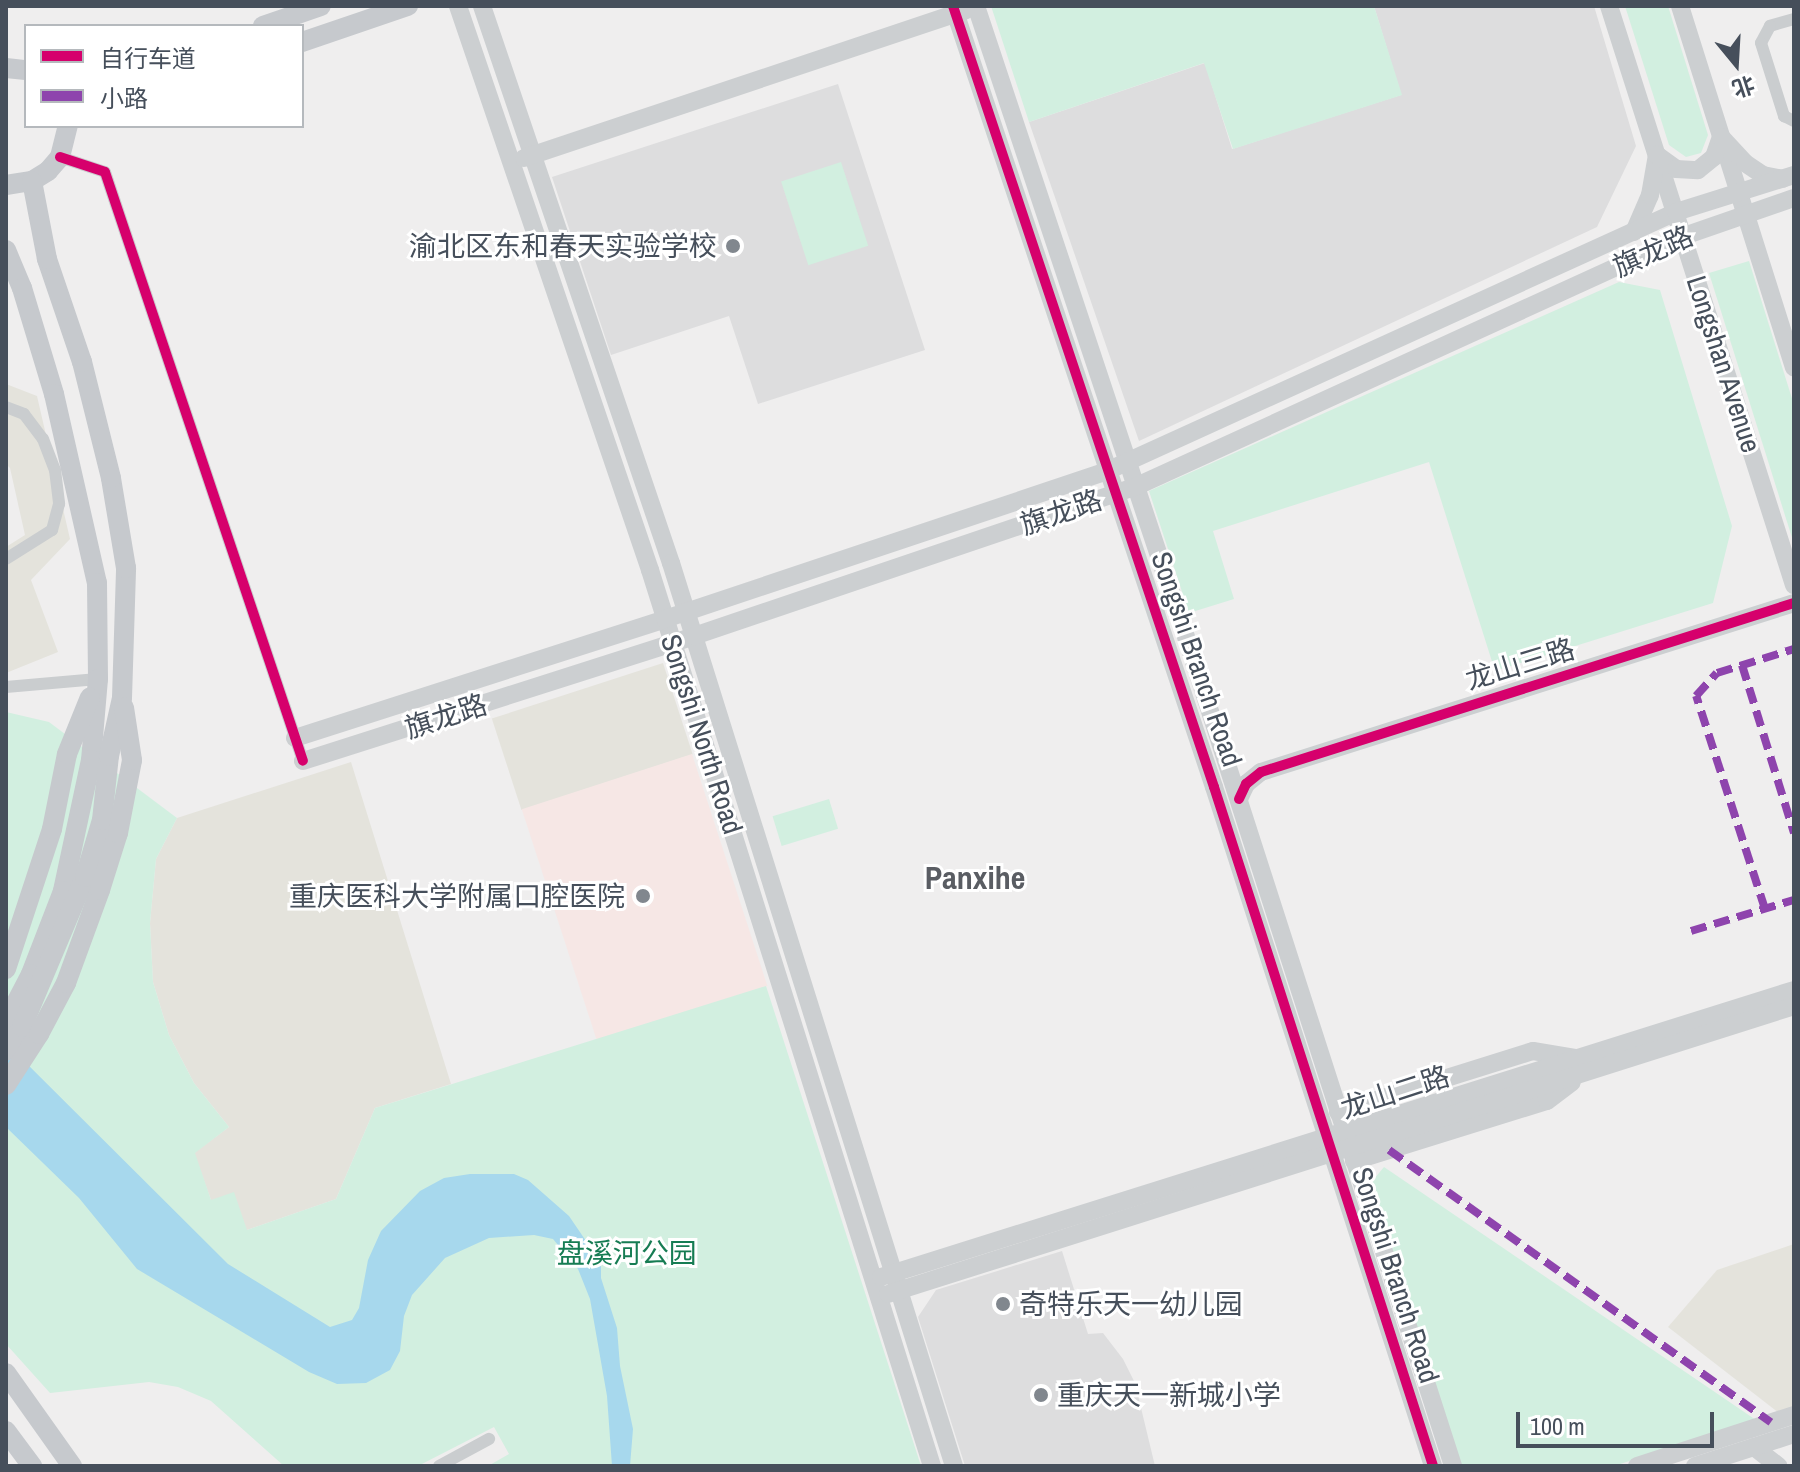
<!DOCTYPE html>
<meta charset="utf-8">
<style>
body{margin:0}
#map{position:relative;width:1800px;height:1472px;overflow:hidden;background:#efeeee;font-family:"Archivo Narrow","Noto Sans SC",sans-serif}
div>[style]{position:absolute}
.commercial>*{inset:0;background:#e4e3dc;transform-origin:0 0}
.education>*{inset:0;background:#ddddde}
.medical>*{inset:0;background:#f6e7e5;transform-origin:0 0}
.green>*{inset:0;background:#d2efe0;transform-origin:0 0}
.water>*{inset:0;background:#a7d8ed}
.street>*{height:12px;margin:-6px;padding:0 6px;transform-origin:6px;border-radius:6px;background:#cacdcf}
.secondary>*{height:18px;margin:-9px;padding:0 9px;transform-origin:9px;border-radius:9px;background:#cccfd1}
.primary>*{height:20px;margin:-10px;padding:0 10px;transform-origin:10px;border-radius:10px;background:#c6c9cd}
.quiet>*{height:8px;margin-top:-4px;transform-origin:0;background:repeating-linear-gradient(90deg,#8e44ad 0 16px,transparent 0 24px)}
.cycleway>*{height:10px;margin:-5px;padding:0 5px;transform-origin:5px;border-radius:5px;background:#d6006c}
.dots>*{width:22px;height:22px;translate:-50% -50%;box-sizing:border-box;border:4px solid #fff;border-radius:50%}
span{translate:-50% -50%;white-space:nowrap;text-align:center;line-height:1.15;-webkit-text-stroke:6px #fff;paint-order:stroke}
.poi-label{font-size:28px;color:#464f5b}
.right{translate:-100% -50%;text-align:right}
.left{translate:0 -50%;text-align:left}
.street-label{font-size:28px;color:#464f5b}
.park-label{font-size:28px;color:#167c53}
.quarter-label{font-size:32px;color:#5a5d63;font-weight:700}
.frame{position:absolute;inset:0;border:8px solid #464f5b;pointer-events:none}
.legend{position:absolute;left:24px;top:24px;width:280px;height:104px;box-sizing:border-box;background:#fff;border:2px solid #b5b9bd;margin:0;padding:10px 14px;list-style:none;font-size:24px;color:#464f5b}
.legend li{display:flex;align-items:center;gap:16px;height:40px}
.legend b{width:40px;border:2px solid #b5b9bd}
.north{position:absolute;left:1696px;top:24px;width:80px;height:80px;-webkit-text-stroke:6px #fff;paint-order:stroke;rotate:162deg;font-size:22px;font-weight:700;line-height:32px;text-align:center;color:#464f5b}
.north::after{content:'';display:block;margin:auto;width:28px;height:36px;background:#464f5b;clip-path:polygon(50% 0,100% 100%,50% 72%,0 100%)}
.scale{position:absolute;left:1516px;top:1412px;width:198px;height:36px;box-sizing:border-box;border:4px solid #464f5b;border-top:0;padding-left:10px;font-size:24px;line-height:28px;white-space:nowrap;color:#464f5b;-webkit-text-stroke:6px #fff;paint-order:stroke}
</style>
<div id="map">
<div class="commercial">
<div style="clip-path:polygon(6px 384px,37px 396px,70px 539px,31px 580px,58px 652px,6px 673px,6px 547px,25px 535px,10px 468px,6px 464px)"></div>
<div style="left:663px;top:663px;width:96px;height:180px;rotate:72deg"></div>
<div style="clip-path:polygon(351px 762px,451px 1084px,375px 1108px,336px 1199px,247px 1230px,211px 1200px,194px 1153px,229px 1127px,194px 1083px,169px 1035px,153px 982px,150px 923px,156px 859px,177px 818px)"></div>
<div style="clip-path:polygon(1794px 1244px,1794px 1408px,1779px 1413px,1668px 1327px,1717px 1270px)"></div>
</div>
<div class="education">
<div style="clip-path:polygon(1374px 6px,1594px 6px,1636px 146px,1597px 227px,1139px 441px,1029px 122px,1205px 63px,1232px 149px,1401px 95px)"></div>
<div style="clip-path:polygon(838px 84px,925px 350px,758px 404px,729px 316px,611px 355px,552px 177px)"></div>
<div style="clip-path:polygon(1062px 1251px,1088px 1334px,1103px 1333px,1123px 1359px,1135px 1383px,1155px 1466px,965px 1466px,918px 1317px,936px 1290px)"></div>
</div>
<div class="medical">
<div style="left:692px;top:754px;width:244px;height:179px;rotate:72deg"></div>
</div>
<div class="green">
<div style="clip-path:polygon(991px 6px,1374px 6px,1402px 95px,1233px 149px,1204px 63px,1029px 122px)"></div>
<div style="clip-path:polygon(1625px 6px,1668px 6px,1708px 135px,1701px 153px,1686px 157px,1669px 145px)"></div>
<div style="left:841px;top:162px;width:88px;height:63px;rotate:72deg"></div>
<div style="clip-path:polygon(1749px 261px,1794px 405px,1794px 544px,1709px 273px)"></div>
<div style="clip-path:polygon(1619px 282px,1660px 290px,1732px 526px,1713px 603px,1495px 671px,1429px 462px,1213px 531px,1234px 599px,1189px 613px,1149px 491px)"></div>
<div style="clip-path:polygon(6px 712px,49px 722px,177px 818px,156px 859px,150px 923px,153px 982px,169px 1035px,194px 1083px,229px 1127px,195px 1153px,211px 1200px,234px 1192px,247px 1230px,336px 1199px,375px 1108px,766px 986px,921px 1466px,488px 1466px,509px 1454px,494px 1427px,418px 1466px,284px 1466px,211px 1401px,178px 1387px,149px 1382px,50px 1393px,6px 1344px)"></div>
<div style="left:829px;top:799px;width:31px;height:59px;rotate:73deg"></div>
<div style="clip-path:polygon(1384px 1167px,1756px 1420px,1614px 1466px,1458px 1466px,1369px 1185px)"></div>
</div>
<div class="water">
<div style="clip-path:polygon(6px 1043px,228px 1264px,330px 1327px,352px 1320px,359px 1308px,368px 1260px,381px 1231px,420px 1191px,444px 1178px,470px 1174px,514px 1174px,528px 1180px,569px 1216px,601px 1263px,601px 1278px,617px 1328px,620px 1366px,633px 1429px,630px 1466px,612px 1466px,607px 1396px,590px 1299px,578px 1269px,553px 1239px,534px 1235px,489px 1238px,445px 1258px,412px 1295px,404px 1316px,400px 1351px,390px 1370px,366px 1383px,337px 1384px,309px 1372px,137px 1269px,79px 1198px,6px 1127px)"></div>
</div>
<div class="street">
<div style="left:1794px;top:19px;width:25px;rotate:164deg"></div>
<div style="left:1770px;top:26px;width:19px;rotate:118deg"></div>
<div style="left:1761px;top:43px;width:77px;rotate:72.5deg"></div>
<div style="left:1784px;top:116px;width:11px;rotate:27deg"></div>
<div style="left:60px;top:157px;width:47px;rotate:18.4deg"></div>
<div style="left:105px;top:172px;width:621px;rotate:71.42deg"></div>
<div style="left:6px;top:407px;width:19px;rotate:21deg"></div>
<div style="left:24px;top:414px;width:31px;rotate:53deg"></div>
<div style="left:43px;top:439px;width:33px;rotate:69deg"></div>
<div style="left:55px;top:470px;width:34px;rotate:83deg"></div>
<div style="left:59px;top:504px;width:27px;rotate:105deg"></div>
<div style="left:52px;top:530px;width:54px;rotate:147.8deg"></div>
<div style="left:6px;top:687px;width:92px;rotate:-5deg"></div>
<div style="left:439px;top:1466px;width:57px;rotate:-28.4deg"></div>
</div>
<div class="secondary">
<div style="left:458px;top:6px;width:596px;rotate:71.2deg"></div>
<div style="left:650px;top:570px;width:939px;rotate:72.53deg"></div>
<div style="left:482px;top:6px;width:588px;rotate:71.26deg"></div>
<div style="left:671px;top:563px;width:946px;rotate:72.6deg"></div>
<div style="left:953px;top:6px;width:823px;rotate:71.52deg"></div>
<div style="left:1214px;top:787px;width:713px;rotate:72.12deg"></div>
<div style="left:976px;top:6px;width:671px;rotate:71.59deg"></div>
<div style="left:1188px;top:643px;width:865px;rotate:72.15deg"></div>
<div style="left:1609px;top:6px;width:608px;rotate:72.28deg"></div>
<div style="left:1680px;top:6px;width:379px;rotate:72.5deg"></div>
<div style="left:524px;top:158px;width:466px;rotate:-18.5deg"></div>
<div style="left:1634px;top:232px;width:40px;rotate:-66.6deg"></div>
<div style="left:1650px;top:195px;width:41px;rotate:-80.1deg"></div>
<div style="left:1657px;top:155px;width:24px;rotate:36deg"></div>
<div style="left:1676px;top:169px;width:22px;rotate:3deg"></div>
<div style="left:1698px;top:170px;width:21px;rotate:-39deg"></div>
<div style="left:1714px;top:157px;width:21px;rotate:-71deg"></div>
<div style="left:1721px;top:137px;width:35px;rotate:47deg"></div>
<div style="left:1745px;top:163px;width:22px;rotate:34deg"></div>
<div style="left:1763px;top:175px;width:20px;rotate:11deg"></div>
<div style="left:295px;top:738px;width:389px;rotate:-17.8deg"></div>
<div style="left:665px;top:619px;width:466px;rotate:-18.5deg"></div>
<div style="left:1107px;top:471px;width:625px;rotate:-24.47deg"></div>
<div style="left:1676px;top:212px;width:124px;rotate:-17.4deg"></div>
<div style="left:303px;top:761px;width:410px;rotate:-17.7deg"></div>
<div style="left:694px;top:636px;width:468px;rotate:-18.7deg"></div>
<div style="left:1137px;top:486px;width:601px;rotate:-24.56deg"></div>
<div style="left:1684px;top:236px;width:116px;rotate:-19.1deg"></div>
<div style="left:1239px;top:799px;width:17px;rotate:-65deg"></div>
<div style="left:1246px;top:784px;width:19px;rotate:-39deg"></div>
<div style="left:1261px;top:772px;width:559px;rotate:-17.59deg"></div>
<div style="left:1338px;top:1112px;width:204px;rotate:-17.4deg"></div>
<div style="left:1533px;top:1051px;width:44px;rotate:9.2deg"></div>
<div style="left:1354px;top:1161px;width:202px;rotate:-17.3deg"></div>
<div style="left:1547px;top:1101px;width:31px;rotate:-37deg"></div>
<div style="left:881px;top:1277px;width:957px;rotate:-17.45deg"></div>
<div style="left:888px;top:1294px;width:951px;rotate:-17.63deg"></div>
<div style="left:1754px;top:1447px;width:31px;rotate:38deg"></div>
<div style="left:1637px;top:1466px;width:165px;rotate:-18deg"></div>
<div style="left:1695px;top:1466px;width:104px;rotate:-17.9deg"></div>
</div>
<div class="primary">
<div style="left:263px;top:26px;width:61px;rotate:-19deg"></div>
<div style="left:302px;top:42px;width:112px;rotate:-18.8deg"></div>
<div style="left:6px;top:68px;width:20px;rotate:6deg"></div>
<div style="left:6px;top:185px;width:26px;rotate:-9deg"></div>
<div style="left:32px;top:181px;width:19px;rotate:-32deg"></div>
<div style="left:48px;top:171px;width:18px;rotate:-49deg"></div>
<div style="left:60px;top:157px;width:32px;rotate:-76deg"></div>
<div style="left:6px;top:250px;width:41px;rotate:67.2deg"></div>
<div style="left:22px;top:288px;width:111px;rotate:73.2deg"></div>
<div style="left:54px;top:394px;width:194px;rotate:77.2deg"></div>
<div style="left:97px;top:583px;width:96px;rotate:89.4deg"></div>
<div style="left:98px;top:679px;width:81px;rotate:94.9deg"></div>
<div style="left:91px;top:760px;width:134px;rotate:102.1deg"></div>
<div style="left:63px;top:891px;width:89px;rotate:111.1deg"></div>
<div style="left:31px;top:974px;width:54px;rotate:117.5deg"></div>
<div style="left:6px;top:969px;width:147px;rotate:-71.8deg"></div>
<div style="left:52px;top:829px;width:76px;rotate:-78.7deg"></div>
<div style="left:67px;top:754px;width:61px;rotate:-68deg"></div>
<div style="left:6px;top:1051px;width:29px;rotate:-56deg"></div>
<div style="left:22px;top:1027px;width:163px;rotate:-67.2deg"></div>
<div style="left:85px;top:877px;width:59px;rotate:-73.4deg"></div>
<div style="left:102px;top:820px;width:64px;rotate:-83.8deg"></div>
<div style="left:109px;top:756px;width:59px;rotate:-77.4deg"></div>
<div style="left:122px;top:698px;width:130px;rotate:-88.2deg"></div>
<div style="left:126px;top:568px;width:91px;rotate:-99.5deg"></div>
<div style="left:111px;top:478px;width:120px;rotate:-104deg"></div>
<div style="left:82px;top:362px;width:109px;rotate:-108.8deg"></div>
<div style="left:47px;top:259px;width:79px;rotate:-100.9deg"></div>
<div style="left:6px;top:1085px;width:61px;rotate:-57.1deg"></div>
<div style="left:39px;top:1034px;width:58px;rotate:-62.1deg"></div>
<div style="left:66px;top:983px;width:99px;rotate:-69.9deg"></div>
<div style="left:100px;top:890px;width:60px;rotate:-72.5deg"></div>
<div style="left:118px;top:833px;width:74px;rotate:-79.1deg"></div>
<div style="left:132px;top:760px;width:53px;rotate:-98.7deg"></div>
<div style="left:6px;top:1373px;width:114px;rotate:54.6deg"></div>
<div style="left:6px;top:1431px;width:44px;rotate:53.4deg"></div>
</div>
<div class="quiet">
<div style="left:1742px;top:665px;width:176px;rotate:72.8deg"></div>
<div style="left:1765px;top:909px;width:224px;rotate:-107.9deg"></div>
<div style="left:1696px;top:696px;width:31px;rotate:-48deg"></div>
<div style="left:1717px;top:673px;width:81px;rotate:-17.3deg"></div>
<div style="left:1691px;top:931px;width:108px;rotate:-16.8deg"></div>
<div style="left:1389px;top:1150px;width:469px;rotate:35.5deg"></div>
</div>
<div class="cycleway">
<div style="left:953px;top:6px;width:823px;rotate:71.52deg"></div>
<div style="left:1214px;top:787px;width:713px;rotate:72.12deg"></div>
<div style="left:60px;top:157px;width:47px;rotate:18.4deg"></div>
<div style="left:105px;top:172px;width:621px;rotate:71.42deg"></div>
<div style="left:1239px;top:799px;width:17px;rotate:-65deg"></div>
<div style="left:1246px;top:784px;width:19px;rotate:-39deg"></div>
<div style="left:1261px;top:772px;width:559px;rotate:-17.59deg"></div>
</div>
<div class="dots">
<div style="left:733px;top:246px;background:#81878e"></div>
<div style="left:643px;top:896px;background:#81878e"></div>
<div style="left:1003px;top:1304px;background:#81878e"></div>
<div style="left:1041px;top:1395px;background:#81878e"></div>
</div>
<div class="poi-label">
<span class="right" style="left:717px;top:246px">渝北区东和春天实验学校</span>
<span class="right" style="left:625px;top:896px">重庆医科大学附属口腔医院</span>
<span class="left" style="left:1019px;top:1304px">奇特乐天一幼儿园</span>
<span class="left" style="left:1057px;top:1395px">重庆天一新城小学</span>
</div>
<div class="street-label">
<span style="left:1653px;top:251px;rotate:-24deg">旗龙路</span>
<span style="left:1724px;top:364px;rotate:72deg">Longshan Avenue</span>
<span style="left:1061px;top:512px;rotate:-19deg">旗龙路</span>
<span style="left:1197px;top:659px;rotate:71deg">Songshi Branch Road</span>
<span style="left:1520px;top:664px;rotate:-17deg">龙山三路</span>
<span style="left:446px;top:716px;rotate:-18deg">旗龙路</span>
<span style="left:702px;top:734px;rotate:72deg">Songshi North Road</span>
<span style="left:1395px;top:1092px;rotate:-18deg">龙山二路</span>
<span style="left:1396px;top:1275px;rotate:72deg">Songshi Branch Road</span>
</div>
<div class="park-label">
<span style="left:627px;top:1253px">盘溪河公园</span>
</div>
<div class="quarter-label">
<span style="left:975px;top:878px">Panxihe</span>
</div>
<div class="frame"></div>
<ul class="legend">
<li><b style="height:10px;background:#d6006c"></b>自行车道</li>
<li><b style="height:10px;background:#8e44ad"></b>小路</li>
</ul>
<div class="north">北</div>
<div class="scale">100 m</div>
</div>
